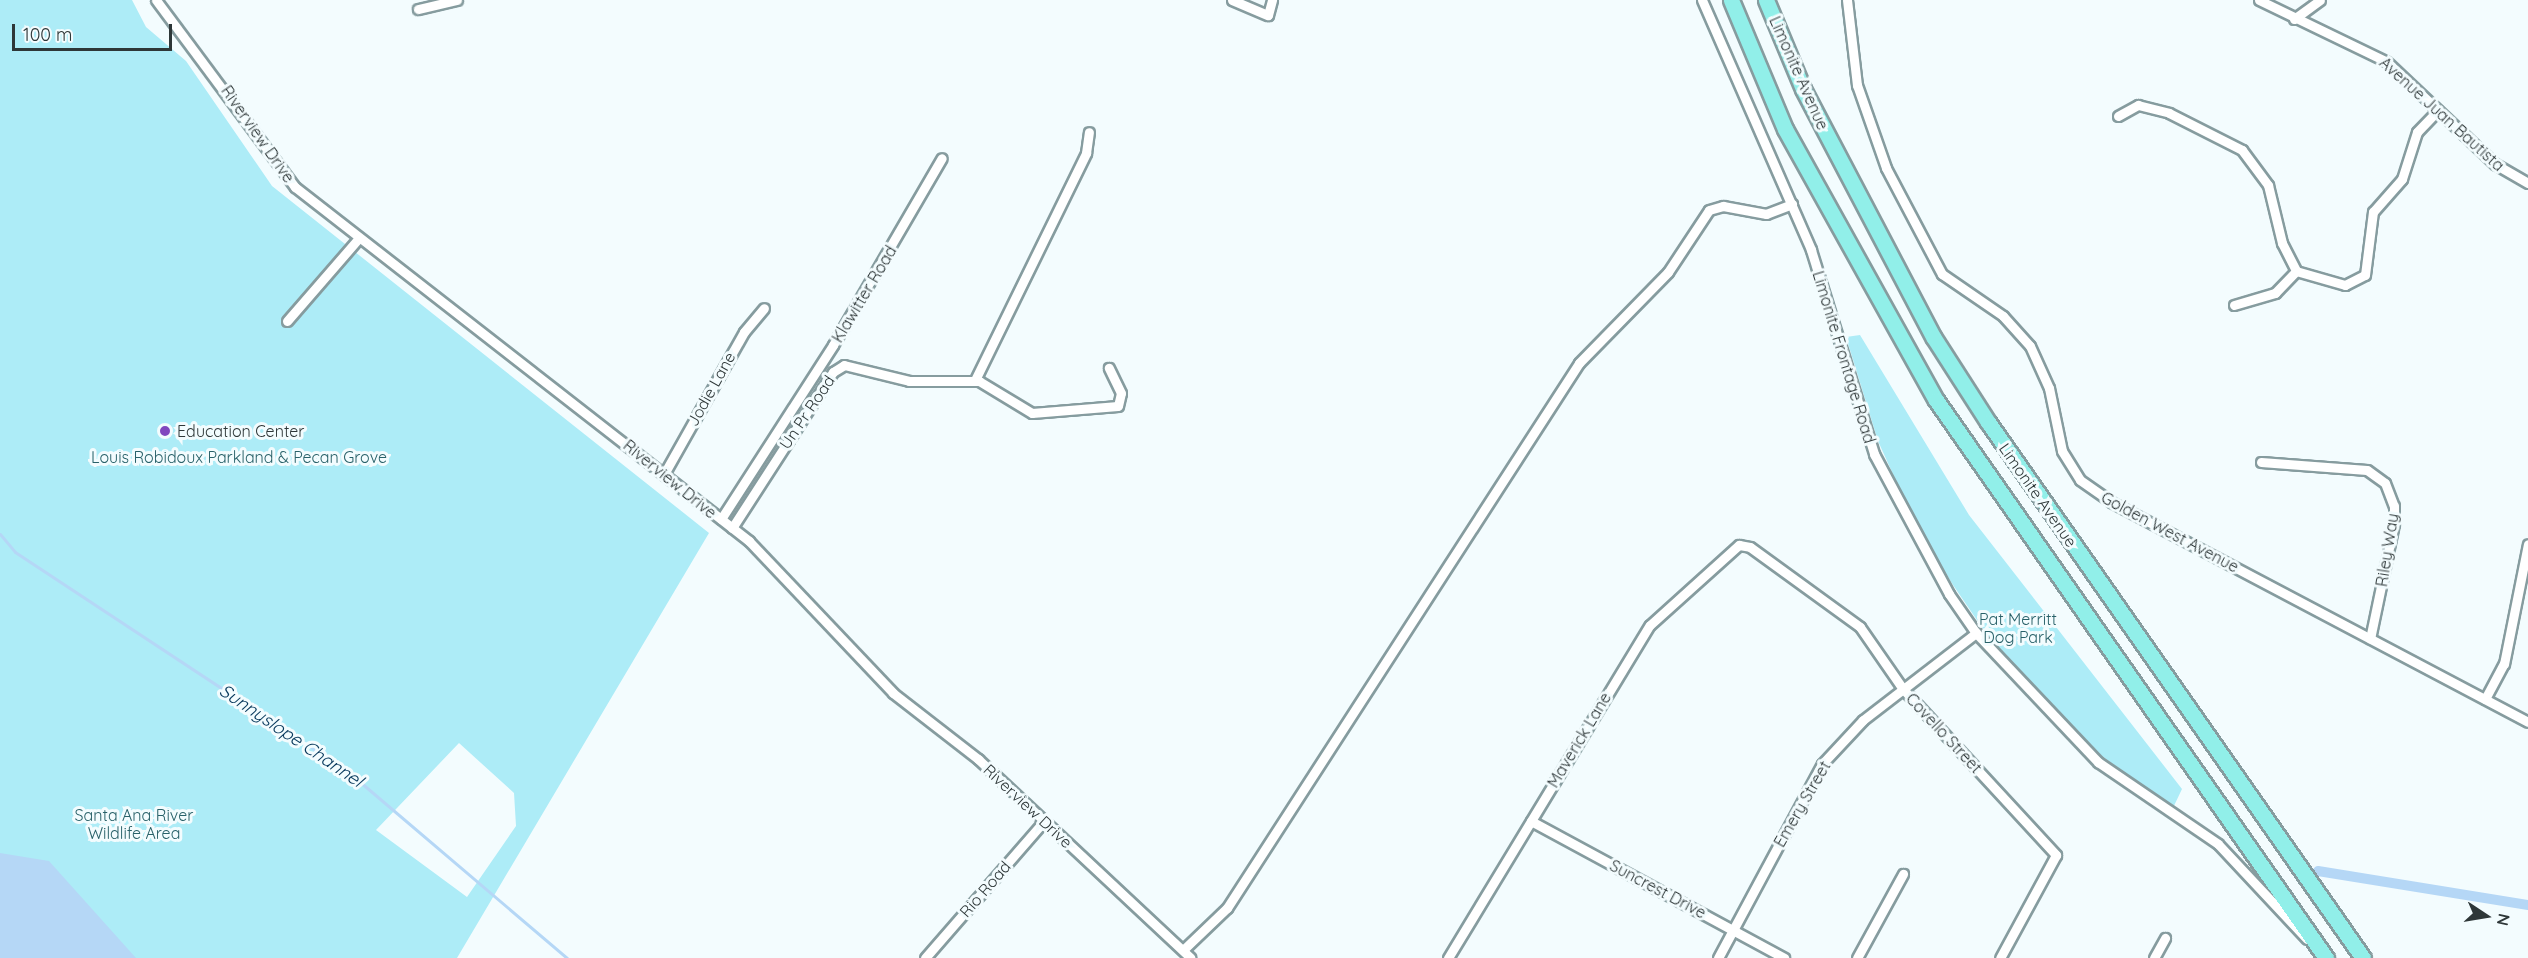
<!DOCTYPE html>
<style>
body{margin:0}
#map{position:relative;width:2528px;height:958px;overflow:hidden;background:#f3fcfe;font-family:Quicksand,sans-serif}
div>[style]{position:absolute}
.green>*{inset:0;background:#adecf7}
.water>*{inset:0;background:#b5d7f6}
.stream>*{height:3px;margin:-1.5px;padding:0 1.5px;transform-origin:1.5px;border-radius:1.5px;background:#b5d7f6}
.canal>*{height:10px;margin:-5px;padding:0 5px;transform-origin:5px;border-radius:5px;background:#b5d7f6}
.roads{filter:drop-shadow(2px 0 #869c9f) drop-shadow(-2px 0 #869c9f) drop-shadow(0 2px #869c9f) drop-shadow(0 -2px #869c9f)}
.street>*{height:9px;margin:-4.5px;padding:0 4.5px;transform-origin:4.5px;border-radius:4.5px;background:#fff}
.primary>*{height:15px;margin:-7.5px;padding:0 7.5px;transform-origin:7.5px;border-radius:7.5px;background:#91efe9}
.dots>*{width:16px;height:16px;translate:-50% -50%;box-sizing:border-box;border:3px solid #f3fcfe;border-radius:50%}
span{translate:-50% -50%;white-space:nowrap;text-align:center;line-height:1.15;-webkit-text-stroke:6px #f3fcfe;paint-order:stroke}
.street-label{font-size:16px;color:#2e3738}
.poi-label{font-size:16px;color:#2e3738}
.left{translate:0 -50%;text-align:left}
.park-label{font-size:16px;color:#286169}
.water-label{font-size:18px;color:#05375b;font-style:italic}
.north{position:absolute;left:2456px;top:886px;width:60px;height:60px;-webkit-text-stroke:4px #f3fcfe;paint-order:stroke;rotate:102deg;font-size:16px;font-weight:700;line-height:24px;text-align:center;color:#2e3738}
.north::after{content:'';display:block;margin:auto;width:21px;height:27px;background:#2e3738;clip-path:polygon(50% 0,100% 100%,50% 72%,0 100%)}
.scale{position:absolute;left:12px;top:24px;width:160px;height:27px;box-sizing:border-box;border:3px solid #2e3738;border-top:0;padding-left:8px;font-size:18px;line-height:21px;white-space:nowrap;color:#2e3738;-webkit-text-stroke:4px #f3fcfe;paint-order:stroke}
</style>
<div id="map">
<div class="green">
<div style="clip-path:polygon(evenodd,0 0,132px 0,146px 27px,186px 61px,272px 186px,709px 533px,457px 958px,0 958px,0 0,459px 743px,514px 793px,516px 826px,467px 897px,376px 830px,459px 743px)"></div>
<div style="clip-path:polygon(1860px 335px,1969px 515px,2182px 789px,2172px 810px,2089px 746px,1994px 645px,1953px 585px,1915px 523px,1878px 441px,1846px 337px)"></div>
</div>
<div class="water">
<div style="clip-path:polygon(0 853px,49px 861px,136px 958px,0 958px)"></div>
</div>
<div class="stream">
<div style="left:0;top:534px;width:23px;rotate:50deg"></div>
<div style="left:15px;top:552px;width:396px;rotate:33.4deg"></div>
<div style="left:346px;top:770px;width:290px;rotate:40.4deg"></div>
</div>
<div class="canal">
<div style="left:2318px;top:871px;width:213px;rotate:9.2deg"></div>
</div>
<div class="roads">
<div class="street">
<div style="left:156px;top:0;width:233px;rotate:53.4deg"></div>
<div style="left:295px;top:187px;width:576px;rotate:37.94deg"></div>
<div style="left:749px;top:541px;width:209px;rotate:46.5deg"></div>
<div style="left:893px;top:693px;width:108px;rotate:37.8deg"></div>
<div style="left:978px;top:759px;width:291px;rotate:43.1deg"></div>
<div style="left:1232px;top:0;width:39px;rotate:23deg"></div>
<div style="left:1268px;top:15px;width:16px;rotate:-75deg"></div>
<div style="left:1702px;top:0;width:273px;rotate:66.4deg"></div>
<div style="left:1811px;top:250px;width:214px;rotate:72.8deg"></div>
<div style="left:1874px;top:454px;width:159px;rotate:61.8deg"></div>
<div style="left:1949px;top:594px;width:47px;rotate:55.3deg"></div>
<div style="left:1976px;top:633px;width:178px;rotate:46.6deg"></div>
<div style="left:2098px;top:762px;width:145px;rotate:34.3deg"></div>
<div style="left:2218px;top:844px;width:130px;rotate:46.9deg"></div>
<div style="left:1847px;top:0;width:86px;rotate:83.3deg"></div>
<div style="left:1857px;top:85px;width:88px;rotate:70.7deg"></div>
<div style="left:1886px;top:168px;width:120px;rotate:62.2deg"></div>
<div style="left:1942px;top:274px;width:74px;rotate:34.5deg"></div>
<div style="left:2003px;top:316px;width:40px;rotate:48deg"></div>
<div style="left:2030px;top:346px;width:46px;rotate:65.7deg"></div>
<div style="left:2049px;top:388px;width:64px;rotate:78.3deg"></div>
<div style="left:2062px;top:451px;width:34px;rotate:58deg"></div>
<div style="left:2080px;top:480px;width:38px;rotate:35deg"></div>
<div style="left:2111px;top:502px;width:471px;rotate:27.8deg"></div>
<div style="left:2259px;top:0;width:142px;rotate:25.8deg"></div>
<div style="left:2387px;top:62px;width:149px;rotate:43.4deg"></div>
<div style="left:2495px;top:164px;width:38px;rotate:30deg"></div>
<div style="left:418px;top:9px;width:40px;rotate:-13deg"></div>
<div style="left:2294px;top:19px;width:32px;rotate:-36deg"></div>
<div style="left:2118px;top:116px;width:23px;rotate:-29deg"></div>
<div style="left:2138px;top:105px;width:32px;rotate:14deg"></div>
<div style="left:2169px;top:113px;width:82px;rotate:26.9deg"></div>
<div style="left:2242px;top:150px;width:44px;rotate:53.4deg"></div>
<div style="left:2268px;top:185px;width:60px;rotate:76.4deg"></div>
<div style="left:2282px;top:243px;width:31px;rotate:63deg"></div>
<div style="left:2296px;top:271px;width:51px;rotate:15.9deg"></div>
<div style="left:2345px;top:285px;width:22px;rotate:-27deg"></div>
<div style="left:2365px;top:275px;width:64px;rotate:-82.8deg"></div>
<div style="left:2373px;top:212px;width:44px;rotate:-48.7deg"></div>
<div style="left:2402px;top:179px;width:49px;rotate:-72.3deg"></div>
<div style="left:2417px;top:132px;width:30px;rotate:-46deg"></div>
<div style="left:2234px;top:305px;width:43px;rotate:-16.3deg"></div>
<div style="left:2275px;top:293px;width:30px;rotate:-46deg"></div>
<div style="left:287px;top:321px;width:110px;rotate:-49.1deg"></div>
<div style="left:975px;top:380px;width:253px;rotate:-63.9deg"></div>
<div style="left:1086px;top:153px;width:21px;rotate:-82deg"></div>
<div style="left:2261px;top:462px;width:106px;rotate:4.3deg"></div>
<div style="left:2367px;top:470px;width:22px;rotate:36deg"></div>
<div style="left:2385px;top:483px;width:25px;rotate:69deg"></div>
<div style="left:2394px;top:506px;width:18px;rotate:90deg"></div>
<div style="left:2394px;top:524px;width:117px;rotate:101.8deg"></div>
<div style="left:664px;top:474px;width:163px;rotate:-60.6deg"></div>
<div style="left:744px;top:332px;width:31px;rotate:-50deg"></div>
<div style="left:721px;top:519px;width:207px;rotate:-57.2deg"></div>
<div style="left:833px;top:345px;width:216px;rotate:-59.8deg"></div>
<div style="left:732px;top:528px;width:186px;rotate:-57.1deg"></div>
<div style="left:833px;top:372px;width:13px;rotate:-32deg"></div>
<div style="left:844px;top:365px;width:67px;rotate:13.8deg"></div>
<div style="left:909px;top:381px;width:70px"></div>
<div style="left:979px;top:381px;width:62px;rotate:31.1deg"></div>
<div style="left:1032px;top:413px;width:86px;rotate:-4.7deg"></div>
<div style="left:1118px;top:406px;width:13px;rotate:-77deg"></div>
<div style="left:1121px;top:393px;width:28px;rotate:-116deg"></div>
<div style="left:2485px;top:699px;width:40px;rotate:-62deg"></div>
<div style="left:2504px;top:664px;width:122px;rotate:-78.7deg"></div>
<div style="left:1531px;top:821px;width:288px;rotate:28.4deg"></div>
<div style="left:1183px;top:950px;width:61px;rotate:-43.7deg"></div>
<div style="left:1227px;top:908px;width:649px;rotate:-57.14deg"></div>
<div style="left:1579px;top:363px;width:127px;rotate:-45.6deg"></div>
<div style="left:1668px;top:272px;width:74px;rotate:-56.5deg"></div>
<div style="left:1709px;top:210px;width:15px;rotate:-16deg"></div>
<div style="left:1723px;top:206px;width:44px;rotate:10.5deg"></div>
<div style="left:1766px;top:214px;width:28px;rotate:-21deg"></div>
<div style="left:925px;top:958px;width:181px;rotate:-49deg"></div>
<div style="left:1448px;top:958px;width:389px;rotate:-58.8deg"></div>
<div style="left:1650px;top:625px;width:120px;rotate:-42deg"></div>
<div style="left:1739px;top:545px;width:11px;rotate:10deg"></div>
<div style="left:1750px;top:547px;width:136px;rotate:36deg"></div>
<div style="left:1860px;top:627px;width:75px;rotate:55.3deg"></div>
<div style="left:1903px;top:689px;width:226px;rotate:47.3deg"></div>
<div style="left:2056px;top:855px;width:117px;rotate:118.5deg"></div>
<div style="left:1718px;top:958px;width:220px;rotate:-61.8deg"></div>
<div style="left:1822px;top:764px;width:60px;rotate:-47deg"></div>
<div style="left:1863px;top:720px;width:143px;rotate:-37.6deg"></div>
<div style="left:1857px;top:958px;width:96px;rotate:-61.3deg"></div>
<div style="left:2154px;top:958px;width:23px;rotate:-61deg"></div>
</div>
<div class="primary">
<div style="left:1731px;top:0;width:140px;rotate:67.3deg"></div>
<div style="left:1785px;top:129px;width:310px;rotate:60.9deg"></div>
<div style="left:1936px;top:400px;width:681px;rotate:55.05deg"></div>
<div style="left:1766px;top:0;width:96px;rotate:67.4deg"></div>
<div style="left:1803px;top:89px;width:281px;rotate:62.3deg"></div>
<div style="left:1934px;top:338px;width:100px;rotate:57.3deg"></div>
<div style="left:1988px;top:422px;width:654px;rotate:55.02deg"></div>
</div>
</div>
<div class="dots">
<div style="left:165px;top:431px;background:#8047be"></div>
</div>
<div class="street-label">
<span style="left:1799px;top:73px;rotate:66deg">Limonite Avenue</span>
<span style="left:2442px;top:114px;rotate:42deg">Avenue Juan Bautista</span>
<span style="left:258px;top:134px;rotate:55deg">Riverview Drive</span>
<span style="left:864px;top:294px;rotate:-59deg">Klawitter Road</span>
<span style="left:1844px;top:357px;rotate:73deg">Limonite Frontage Road</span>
<span style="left:711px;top:389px;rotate:-61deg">Jodie Lane</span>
<span style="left:807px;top:412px;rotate:-56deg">Un Pr Road</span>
<span style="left:670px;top:479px;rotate:39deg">Riverview Drive</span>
<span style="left:2038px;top:495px;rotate:55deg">Limonite Avenue</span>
<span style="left:2170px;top:532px;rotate:28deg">Golden West Avenue</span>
<span style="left:2387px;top:550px;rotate:-81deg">Riley Way</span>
<span style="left:1944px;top:733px;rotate:47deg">Covello Street</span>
<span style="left:1579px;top:740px;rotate:-59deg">Maverick Lane</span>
<span style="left:1802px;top:804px;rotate:-60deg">Emery Street</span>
<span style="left:1028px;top:806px;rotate:43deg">Riverview Drive</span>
<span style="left:985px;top:889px;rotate:-49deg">Rio Road</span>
<span style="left:1658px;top:889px;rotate:28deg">Suncrest Drive</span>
</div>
<div class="poi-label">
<span class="left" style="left:177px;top:431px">Education Center</span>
</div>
<div class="park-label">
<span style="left:239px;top:457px">Louis Robidoux Parkland &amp; Pecan Grove</span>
<span style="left:2018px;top:628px">Pat Merritt<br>Dog Park</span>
<span style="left:134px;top:824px">Santa Ana River<br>Wildlife Area</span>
</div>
<div class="water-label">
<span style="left:291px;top:736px;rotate:34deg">Sunnyslope Channel</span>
</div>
<div class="north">N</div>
<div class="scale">100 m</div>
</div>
